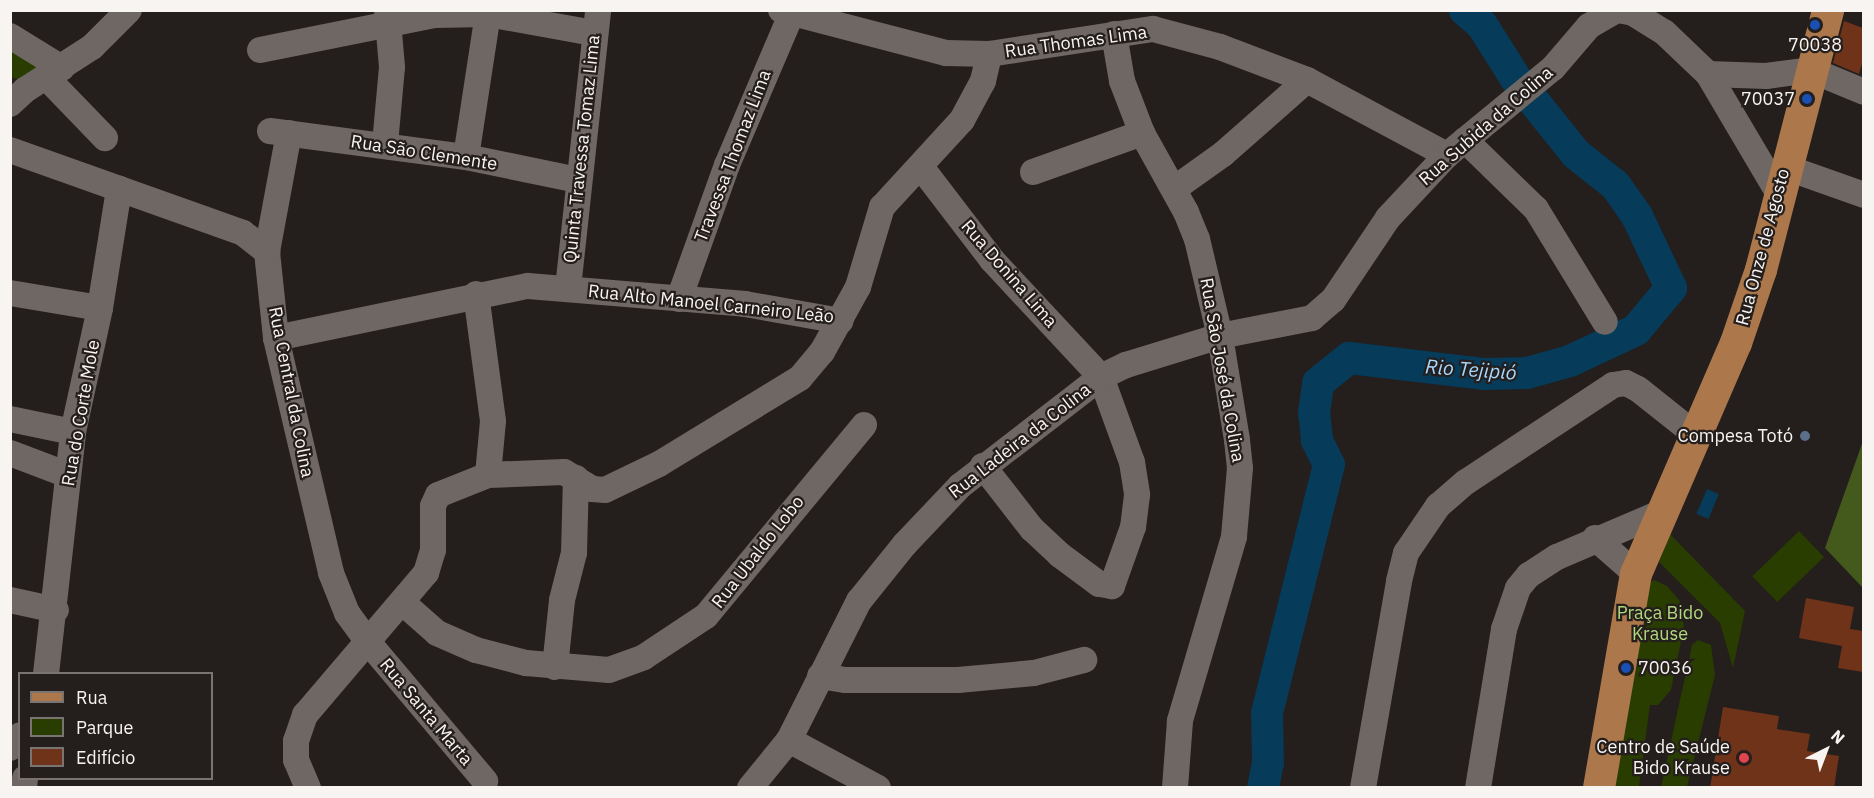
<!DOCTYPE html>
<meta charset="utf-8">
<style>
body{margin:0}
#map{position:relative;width:1874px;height:798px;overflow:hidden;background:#241e1c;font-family:"IBM Plex Sans",sans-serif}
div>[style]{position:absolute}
.green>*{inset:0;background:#293d00;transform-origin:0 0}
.forest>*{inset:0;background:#435a1c}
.water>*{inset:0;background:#063b59;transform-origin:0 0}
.river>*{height:32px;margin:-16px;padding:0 16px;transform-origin:16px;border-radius:16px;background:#063b59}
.building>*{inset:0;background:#6f331a}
.minor>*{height:26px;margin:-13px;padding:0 13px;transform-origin:13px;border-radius:13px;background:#6e6764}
.major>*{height:32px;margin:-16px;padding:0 16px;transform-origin:16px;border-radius:16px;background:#ab774b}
.dots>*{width:16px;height:16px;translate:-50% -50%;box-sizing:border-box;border:3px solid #241e1c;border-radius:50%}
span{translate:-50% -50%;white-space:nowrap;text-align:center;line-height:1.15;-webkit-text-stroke:4.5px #241e1c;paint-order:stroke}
.street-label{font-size:18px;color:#f8f4f2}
.poi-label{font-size:18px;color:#f8f4f2}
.right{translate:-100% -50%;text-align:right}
.left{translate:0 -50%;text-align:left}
.park-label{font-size:18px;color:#b2d87f}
.water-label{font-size:20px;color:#a7d9ff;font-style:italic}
.frame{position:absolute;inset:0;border:12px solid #f8f4f2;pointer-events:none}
.legend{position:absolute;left:18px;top:672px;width:195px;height:108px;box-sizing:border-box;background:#241e1c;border:2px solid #797472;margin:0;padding:8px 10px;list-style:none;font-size:18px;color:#f8f4f2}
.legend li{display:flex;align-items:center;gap:12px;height:30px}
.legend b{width:30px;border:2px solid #797472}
.north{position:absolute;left:1796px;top:720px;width:60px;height:60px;-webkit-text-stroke:4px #241e1c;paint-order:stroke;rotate:42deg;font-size:16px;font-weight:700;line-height:24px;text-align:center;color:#f8f4f2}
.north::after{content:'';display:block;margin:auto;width:21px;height:27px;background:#f8f4f2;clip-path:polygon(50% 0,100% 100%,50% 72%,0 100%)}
</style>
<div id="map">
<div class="green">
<div style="clip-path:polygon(10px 40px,53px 67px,23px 81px,11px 77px)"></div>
<div style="left:1799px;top:531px;width:36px;height:65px;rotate:46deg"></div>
<div style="clip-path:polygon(1670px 534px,1745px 611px,1733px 668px,1720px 623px,1659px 562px)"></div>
<div style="clip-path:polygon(1654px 580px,1667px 586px,1680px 601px,1684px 627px,1671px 690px,1658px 705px,1650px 705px,1639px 787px,1613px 788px,1649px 583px)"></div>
<div style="clip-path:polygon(1698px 640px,1711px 645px,1715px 675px,1687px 787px,1661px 787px,1692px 645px)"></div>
</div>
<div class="forest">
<div style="clip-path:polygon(1863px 441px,1863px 588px,1825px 548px)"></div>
</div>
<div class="water">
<div style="left:1707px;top:489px;width:13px;height:27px;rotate:23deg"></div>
</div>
<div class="river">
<div style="left:1263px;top:788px;width:25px;rotate:-79deg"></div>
<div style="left:1268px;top:763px;width:50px;rotate:-91.1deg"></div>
<div style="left:1267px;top:713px;width:256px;rotate:-76deg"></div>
<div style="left:1329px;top:465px;width:28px;rotate:-116deg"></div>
<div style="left:1317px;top:440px;width:27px;rotate:-96deg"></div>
<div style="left:1314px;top:413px;width:30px;rotate:-82deg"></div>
<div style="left:1318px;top:383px;width:40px;rotate:-39deg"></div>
<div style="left:1349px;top:358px;width:135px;rotate:6.8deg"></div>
<div style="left:1483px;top:374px;width:44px;rotate:-1.3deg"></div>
<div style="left:1527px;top:373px;width:45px;rotate:-15.6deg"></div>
<div style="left:1570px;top:361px;width:73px;rotate:-25.2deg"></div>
<div style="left:1636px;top:330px;width:55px;rotate:-50.2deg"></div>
<div style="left:1671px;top:288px;width:80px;rotate:-115.3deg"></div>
<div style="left:1637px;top:216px;width:38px;rotate:-125deg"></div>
<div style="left:1615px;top:185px;width:50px;rotate:-141.5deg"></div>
<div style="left:1576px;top:154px;width:96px;rotate:-128.7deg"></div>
<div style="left:1516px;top:79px;width:64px;rotate:-122.2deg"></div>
<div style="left:1482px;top:25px;width:23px;rotate:-139deg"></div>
</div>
<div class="building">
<div style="clip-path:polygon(1844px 21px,1863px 28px,1863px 60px,1859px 74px,1833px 63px)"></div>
<div style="clip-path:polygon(1806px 598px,1854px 607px,1850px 629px,1863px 631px,1863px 672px,1838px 668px,1842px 646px,1799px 638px)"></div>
<div style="clip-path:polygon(1723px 707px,1779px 716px,1777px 729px,1810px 734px,1807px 751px,1839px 756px,1834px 788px,1710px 788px)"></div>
</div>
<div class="minor">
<div style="left:781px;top:10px;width:171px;rotate:14.6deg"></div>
<div style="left:946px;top:53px;width:43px;rotate:1.3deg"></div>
<div style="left:989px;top:54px;width:166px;rotate:-8.7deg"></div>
<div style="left:1153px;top:29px;width:69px;rotate:15deg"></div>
<div style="left:1220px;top:47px;width:93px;rotate:20.8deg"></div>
<div style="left:1307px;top:80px;width:159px;rotate:28.2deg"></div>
<div style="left:1618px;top:10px;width:15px;rotate:11deg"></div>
<div style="left:1633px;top:13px;width:36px;rotate:32deg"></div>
<div style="left:1664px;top:32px;width:61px;rotate:43.7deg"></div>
<div style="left:1708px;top:74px;width:139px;rotate:59.4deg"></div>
<div style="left:1114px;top:34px;width:48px;rotate:80.3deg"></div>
<div style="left:1122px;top:81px;width:56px;rotate:69deg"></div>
<div style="left:1142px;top:133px;width:90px;rotate:60.9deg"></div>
<div style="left:1186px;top:212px;width:29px;rotate:68deg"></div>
<div style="left:1197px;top:239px;width:100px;rotate:76.7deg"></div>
<div style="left:1220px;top:336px;width:105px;rotate:80.7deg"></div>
<div style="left:1237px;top:440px;width:28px;rotate:84deg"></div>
<div style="left:1240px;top:468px;width:69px;rotate:95deg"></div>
<div style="left:1234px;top:537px;width:192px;rotate:106.4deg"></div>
<div style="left:1180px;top:721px;width:67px;rotate:94.3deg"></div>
<div style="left:10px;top:36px;width:61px;rotate:31.6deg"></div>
<div style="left:260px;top:50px;width:178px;rotate:-11.3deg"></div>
<div style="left:435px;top:15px;width:53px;rotate:-1.1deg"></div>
<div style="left:488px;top:14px;width:108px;rotate:10.2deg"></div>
<div style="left:1708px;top:74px;width:58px;rotate:2deg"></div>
<div style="left:1766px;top:76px;width:45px;rotate:-7.6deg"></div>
<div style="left:1811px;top:70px;width:57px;rotate:22.5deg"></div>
<div style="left:46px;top:77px;width:85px;rotate:46deg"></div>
<div style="left:10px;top:104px;width:21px;rotate:-43deg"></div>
<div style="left:25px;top:90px;width:80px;rotate:-32.7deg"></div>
<div style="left:92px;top:47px;width:52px;rotate:-45deg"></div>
<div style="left:270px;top:131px;width:198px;rotate:7.6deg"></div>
<div style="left:466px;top:157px;width:114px;rotate:11.6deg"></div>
<div style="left:289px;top:133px;width:121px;rotate:100.5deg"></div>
<div style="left:267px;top:252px;width:86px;rotate:84deg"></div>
<div style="left:276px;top:338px;width:241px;rotate:76.8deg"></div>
<div style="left:331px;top:573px;width:43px;rotate:68.2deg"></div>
<div style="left:347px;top:613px;width:36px;rotate:54deg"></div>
<div style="left:368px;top:642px;width:182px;rotate:49.9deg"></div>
<div style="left:1465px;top:140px;width:99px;rotate:44.2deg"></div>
<div style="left:1536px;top:209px;width:132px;rotate:58.6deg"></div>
<div style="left:385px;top:144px;width:77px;rotate:-84.8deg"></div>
<div style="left:392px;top:67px;width:57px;rotate:-95deg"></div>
<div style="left:10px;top:150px;width:247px;rotate:19.6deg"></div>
<div style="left:243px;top:233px;width:31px;rotate:38deg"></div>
<div style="left:466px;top:157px;width:145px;rotate:-81.3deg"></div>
<div style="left:921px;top:167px;width:117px;rotate:52.6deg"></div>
<div style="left:992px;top:260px;width:160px;rotate:47deg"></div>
<div style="left:1101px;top:377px;width:90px;rotate:70deg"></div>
<div style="left:1132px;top:462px;width:33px;rotate:81deg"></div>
<div style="left:1137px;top:495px;width:32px;rotate:97deg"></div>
<div style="left:1133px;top:527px;width:63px;rotate:109.6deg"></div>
<div style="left:1112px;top:586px;width:13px;rotate:-171deg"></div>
<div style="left:1099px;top:584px;width:49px;rotate:-143.4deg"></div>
<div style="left:1060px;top:555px;width:38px;rotate:-137deg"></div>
<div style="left:1032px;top:529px;width:80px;rotate:-127.9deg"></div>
<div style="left:1785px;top:167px;width:84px;rotate:19.5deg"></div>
<div style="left:1033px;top:172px;width:116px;rotate:-19.7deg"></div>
<div style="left:1174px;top:189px;width:60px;rotate:-35.5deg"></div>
<div style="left:1223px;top:154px;width:112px;rotate:-41.4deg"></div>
<div style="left:568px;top:288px;width:280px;rotate:-83.8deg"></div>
<div style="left:10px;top:293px;width:91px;rotate:9.5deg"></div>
<div style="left:679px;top:299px;width:142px;rotate:-70.3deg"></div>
<div style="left:727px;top:165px;width:163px;rotate:-66.9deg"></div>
<div style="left:276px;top:338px;width:257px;rotate:-11.7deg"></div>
<div style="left:528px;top:286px;width:218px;rotate:4.7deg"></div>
<div style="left:745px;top:304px;width:97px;rotate:10.1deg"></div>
<div style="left:10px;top:419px;width:64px;rotate:11.7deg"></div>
<div style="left:10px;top:453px;width:62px;rotate:20.8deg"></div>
<div style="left:488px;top:475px;width:76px;rotate:-2.3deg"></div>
<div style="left:564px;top:472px;width:33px;rotate:31deg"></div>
<div style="left:592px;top:489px;width:13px;rotate:4deg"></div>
<div style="left:605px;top:490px;width:60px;rotate:-25.7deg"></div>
<div style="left:659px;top:464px;width:165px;rotate:-31.4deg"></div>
<div style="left:800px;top:378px;width:34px;rotate:-50deg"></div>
<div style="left:822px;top:352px;width:74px;rotate:-61deg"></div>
<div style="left:858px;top:287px;width:84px;rotate:-73.3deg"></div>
<div style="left:882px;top:207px;width:118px;rotate:-47.4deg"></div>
<div style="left:962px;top:120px;width:44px;rotate:-61.7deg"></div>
<div style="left:983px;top:81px;width:28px;rotate:-77deg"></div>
<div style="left:1595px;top:538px;width:55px;rotate:41.3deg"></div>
<div style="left:10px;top:600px;width:47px;rotate:12.3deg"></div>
<div style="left:403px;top:603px;width:45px;rotate:41.4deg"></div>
<div style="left:437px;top:633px;width:43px;rotate:23.6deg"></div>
<div style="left:476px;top:650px;width:52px;rotate:14.6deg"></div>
<div style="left:526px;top:663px;width:83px;rotate:4.8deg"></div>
<div style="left:609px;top:670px;width:37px;rotate:-20deg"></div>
<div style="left:644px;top:657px;width:74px;rotate:-33.5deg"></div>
<div style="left:706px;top:616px;width:248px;rotate:-50.4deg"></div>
<div style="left:555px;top:667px;width:67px;rotate:-84deg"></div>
<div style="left:562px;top:600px;width:49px;rotate:-75.7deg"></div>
<div style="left:574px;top:553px;width:75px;rotate:-88.5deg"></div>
<div style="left:46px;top:674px;width:244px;rotate:-83.6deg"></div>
<div style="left:73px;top:432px;width:127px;rotate:-77.7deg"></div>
<div style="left:100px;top:308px;width:121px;rotate:-80.9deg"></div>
<div style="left:820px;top:676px;width:26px;rotate:9deg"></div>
<div style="left:846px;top:680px;width:112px"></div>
<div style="left:958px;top:680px;width:76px;rotate:-5.3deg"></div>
<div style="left:1034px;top:673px;width:52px;rotate:-14.6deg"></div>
<div style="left:789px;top:740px;width:101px;rotate:28.3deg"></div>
<div style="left:10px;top:748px;width:16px;rotate:-52deg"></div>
<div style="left:24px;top:788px;width:10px;rotate:-84deg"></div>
<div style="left:308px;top:788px;width:30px;rotate:-113deg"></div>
<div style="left:296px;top:760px;width:19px;rotate:-90deg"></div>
<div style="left:296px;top:741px;width:28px;rotate:-71deg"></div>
<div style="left:305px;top:715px;width:187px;rotate:-49.6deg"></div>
<div style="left:426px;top:573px;width:24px;rotate:-73deg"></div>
<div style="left:433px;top:550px;width:44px;rotate:-90deg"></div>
<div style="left:433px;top:506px;width:12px;rotate:-66deg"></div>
<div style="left:438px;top:495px;width:54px;rotate:-21.8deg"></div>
<div style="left:488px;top:475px;width:54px;rotate:-84.7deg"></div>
<div style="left:493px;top:421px;width:128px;rotate:-97.6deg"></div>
<div style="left:750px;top:788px;width:62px;rotate:-50.9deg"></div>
<div style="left:789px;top:740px;width:156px;rotate:-63.3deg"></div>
<div style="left:859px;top:601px;width:73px;rotate:-51.1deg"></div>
<div style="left:905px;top:544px;width:80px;rotate:-46.5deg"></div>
<div style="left:960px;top:486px;width:178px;rotate:-37.7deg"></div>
<div style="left:1101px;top:377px;width:28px;rotate:-26deg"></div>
<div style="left:1126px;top:365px;width:98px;rotate:-17.1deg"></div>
<div style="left:1220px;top:336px;width:94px;rotate:-11.1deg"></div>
<div style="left:1312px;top:318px;width:28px;rotate:-41deg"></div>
<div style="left:1333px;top:300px;width:99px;rotate:-56.1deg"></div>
<div style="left:1388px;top:218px;width:86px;rotate:-46.9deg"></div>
<div style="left:1447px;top:155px;width:137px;rotate:-39.4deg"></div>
<div style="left:1553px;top:68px;width:55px;rotate:-49.4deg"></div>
<div style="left:1589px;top:26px;width:32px;rotate:-30deg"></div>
<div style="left:1363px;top:788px;width:210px;rotate:-80.1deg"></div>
<div style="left:1399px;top:581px;width:29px;rotate:-76deg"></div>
<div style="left:1406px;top:553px;width:57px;rotate:-55.8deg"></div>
<div style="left:1438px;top:506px;width:37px;rotate:-41deg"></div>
<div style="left:1466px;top:482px;width:176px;rotate:-33.4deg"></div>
<div style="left:1613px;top:385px;width:13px;rotate:-9deg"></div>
<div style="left:1626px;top:383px;width:13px;rotate:27deg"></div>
<div style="left:1638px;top:389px;width:75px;rotate:38.5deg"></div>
<div style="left:1478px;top:788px;width:161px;rotate:-80.7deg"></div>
<div style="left:1504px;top:629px;width:43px;rotate:-71.1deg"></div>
<div style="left:1518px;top:588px;width:17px;rotate:-50deg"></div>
<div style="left:1529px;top:575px;width:33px;rotate:-33deg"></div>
<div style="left:1557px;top:557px;width:112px;rotate:-23.1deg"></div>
</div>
<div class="major">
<div style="left:1599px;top:788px;width:217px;rotate:-80.2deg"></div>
<div style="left:1636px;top:574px;width:252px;rotate:-66.6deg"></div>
<div style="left:1736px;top:343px;width:77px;rotate:-71.1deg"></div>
<div style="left:1761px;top:270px;width:268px;rotate:-75.5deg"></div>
</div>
<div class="dots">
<div style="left:1815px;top:25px;background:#1a4fb4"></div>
<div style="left:1807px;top:99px;background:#1a4fb4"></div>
<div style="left:1805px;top:436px;background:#5c6f8a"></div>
<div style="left:1626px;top:668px;background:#1a4fb4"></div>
<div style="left:1744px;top:758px;background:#e0444e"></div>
</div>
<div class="street-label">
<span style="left:1076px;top:42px;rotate:-8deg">Rua Thomas Lima</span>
<span style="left:1486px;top:126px;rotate:-41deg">Rua Subida da Colina</span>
<span style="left:582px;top:149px;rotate:-84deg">Quinta Travessa Tomaz Lima</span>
<span style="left:424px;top:153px;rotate:9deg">Rua São Clemente</span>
<span style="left:733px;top:156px;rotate:-69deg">Travessa Thomaz Lima</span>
<span style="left:1763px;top:247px;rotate:-75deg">Rua Onze de Agosto</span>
<span style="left:1009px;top:274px;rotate:49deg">Rua Donina Lima</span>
<span style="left:711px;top:304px;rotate:6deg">Rua Alto Manoel Carneiro Leão</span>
<span style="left:1222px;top:370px;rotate:80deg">Rua São José da Colina</span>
<span style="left:291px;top:392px;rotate:79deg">Rua Central da Colina</span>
<span style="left:81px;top:413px;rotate:-80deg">Rua do Corte Mole</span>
<span style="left:1020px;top:441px;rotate:-38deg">Rua Ladeira da Colina</span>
<span style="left:758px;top:552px;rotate:-52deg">Rua Ubaldo Lobo</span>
<span style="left:426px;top:712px;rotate:50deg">Rua Santa Marta</span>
</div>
<div class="poi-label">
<span style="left:1815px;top:45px">70038</span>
<span class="right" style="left:1795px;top:99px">70037</span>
<span class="right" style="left:1793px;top:436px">Compesa Totó</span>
<span class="left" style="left:1638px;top:668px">70036</span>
<span class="right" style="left:1730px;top:758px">Centro de Saúde<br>Bido Krause</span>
</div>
<div class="park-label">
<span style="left:1660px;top:624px">Praça Bido<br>Krause</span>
</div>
<div class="water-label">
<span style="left:1471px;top:369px;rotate:4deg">Rio Tejipió</span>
</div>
<div class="frame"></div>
<ul class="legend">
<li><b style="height:8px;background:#ab774b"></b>Rua</li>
<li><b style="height:16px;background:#293d00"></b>Parque</li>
<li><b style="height:16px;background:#6f331a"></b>Edifício</li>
</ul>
<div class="north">N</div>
</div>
